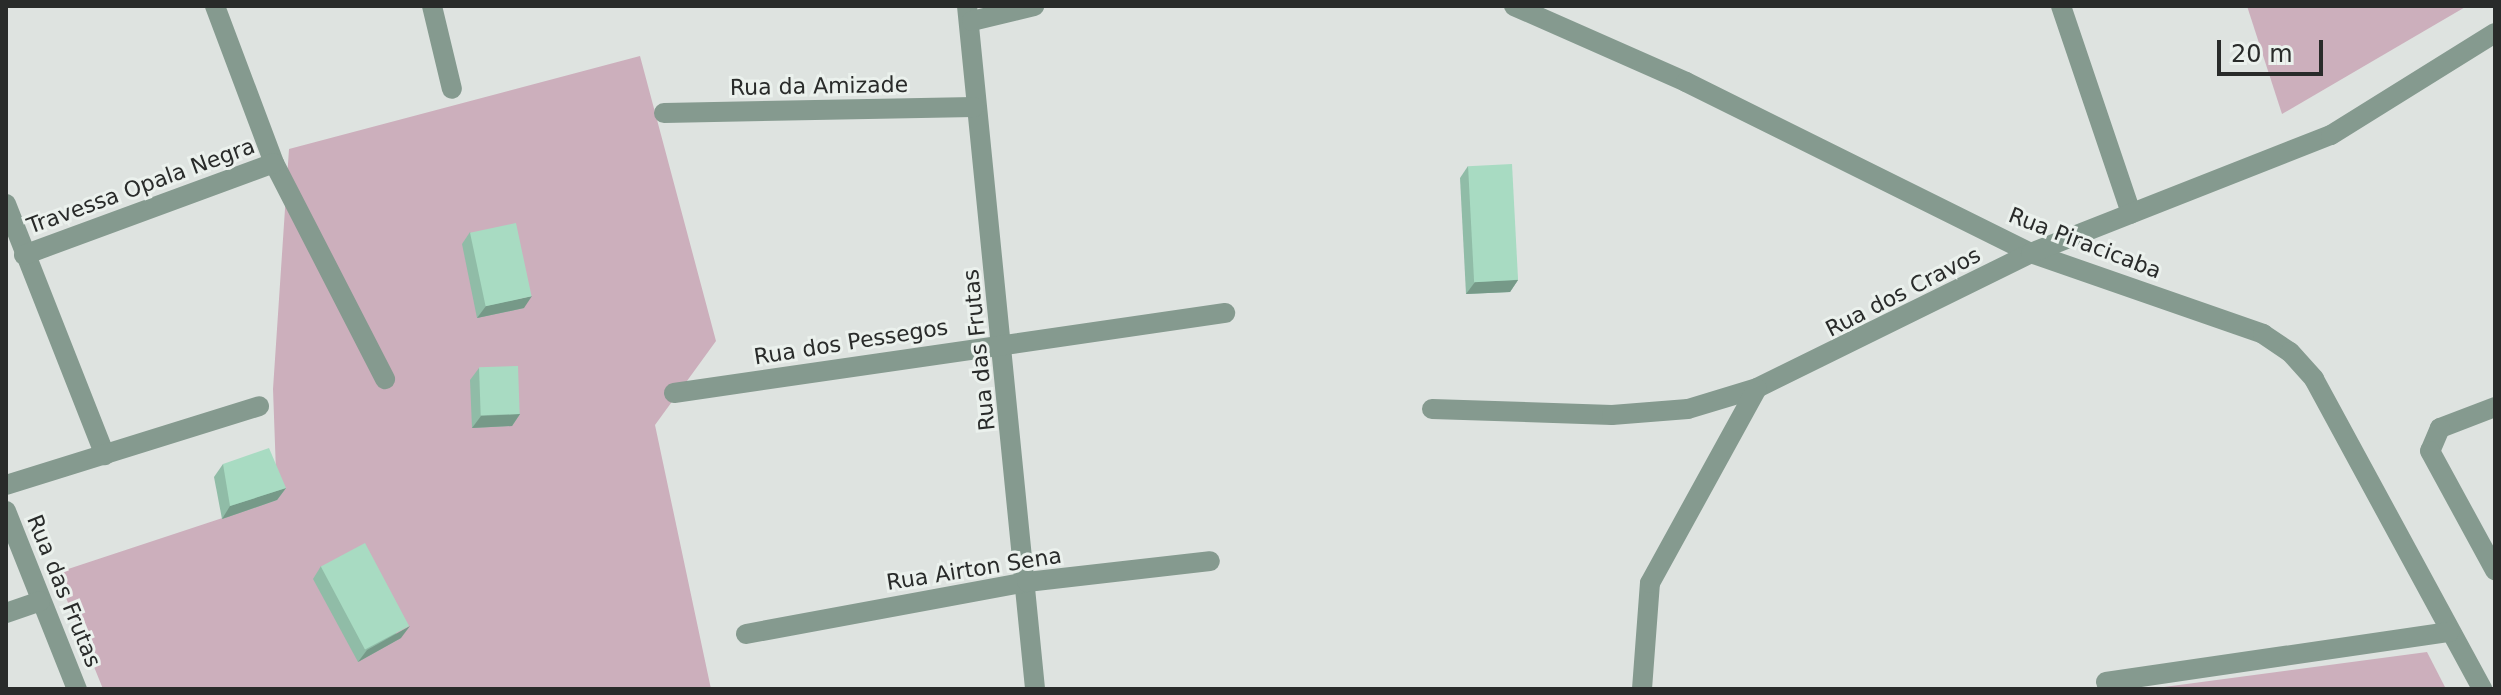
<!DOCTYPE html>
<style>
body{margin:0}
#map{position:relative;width:2501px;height:695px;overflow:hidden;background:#dee3e0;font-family:"DejaVu Sans",sans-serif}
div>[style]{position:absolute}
.green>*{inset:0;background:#ccafbc}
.service>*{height:20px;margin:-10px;padding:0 10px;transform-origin:10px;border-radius:10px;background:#859a8f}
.minor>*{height:20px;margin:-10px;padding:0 10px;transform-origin:10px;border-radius:10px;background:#859a8f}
.wall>*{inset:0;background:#90bca7}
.shaded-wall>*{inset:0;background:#769988}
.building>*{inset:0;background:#a8dbc2;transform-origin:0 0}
span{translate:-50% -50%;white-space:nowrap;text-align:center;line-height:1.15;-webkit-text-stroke:6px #ebf1ed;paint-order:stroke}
.street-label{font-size:22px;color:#292b2a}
.frame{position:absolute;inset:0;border:8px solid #292b2a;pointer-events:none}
.scale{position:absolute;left:2217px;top:40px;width:106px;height:36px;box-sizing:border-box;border:4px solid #292b2a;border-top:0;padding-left:10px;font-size:24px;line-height:28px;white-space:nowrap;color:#292b2a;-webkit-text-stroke:6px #ebf1ed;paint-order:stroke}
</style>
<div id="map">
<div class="green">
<div style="clip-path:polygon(2247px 6px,2467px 6px,2282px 114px)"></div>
<div style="clip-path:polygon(640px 56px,716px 341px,655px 425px,711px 689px,103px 689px,56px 573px,277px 500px,273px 389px,289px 149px)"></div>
<div style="clip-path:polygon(2427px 652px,2446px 689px,2149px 689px)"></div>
</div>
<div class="service">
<div style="left:2495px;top:407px;width:59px;rotate:159.1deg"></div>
<div style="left:2440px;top:428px;width:25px;rotate:113deg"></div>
<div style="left:2430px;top:451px;width:136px;rotate:61.4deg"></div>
</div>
<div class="minor">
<div style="left:215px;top:6px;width:168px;rotate:69.4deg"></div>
<div style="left:274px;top:163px;width:243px;rotate:62.8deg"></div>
<div style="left:432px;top:6px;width:85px;rotate:76.5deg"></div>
<div style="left:967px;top:6px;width:686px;rotate:84.31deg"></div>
<div style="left:1514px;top:6px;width:188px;rotate:23.8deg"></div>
<div style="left:1686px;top:82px;width:385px;rotate:26.4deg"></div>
<div style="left:2031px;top:253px;width:246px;rotate:19.2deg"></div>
<div style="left:2263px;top:334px;width:32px;rotate:34deg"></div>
<div style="left:2290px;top:352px;width:36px;rotate:48deg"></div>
<div style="left:2314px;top:379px;width:353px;rotate:61.5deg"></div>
<div style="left:2061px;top:6px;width:219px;rotate:71.3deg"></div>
<div style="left:972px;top:21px;width:64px;rotate:-13.6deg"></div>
<div style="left:664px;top:113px;width:310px;rotate:-1.1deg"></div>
<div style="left:6px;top:204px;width:270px;rotate:68.5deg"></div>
<div style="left:24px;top:255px;width:266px;rotate:-20.2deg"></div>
<div style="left:674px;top:393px;width:557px;rotate:-8.26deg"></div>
<div style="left:1432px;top:409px;width:180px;rotate:1.9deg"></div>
<div style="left:1612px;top:415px;width:76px;rotate:-4.5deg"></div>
<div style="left:1688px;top:409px;width:72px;rotate:-16.9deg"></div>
<div style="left:1757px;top:388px;width:305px;rotate:-26.2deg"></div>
<div style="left:2031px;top:253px;width:322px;rotate:-21.5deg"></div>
<div style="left:2331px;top:135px;width:193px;rotate:-31.9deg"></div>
<div style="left:6px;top:485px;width:265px;rotate:-17.3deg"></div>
<div style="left:6px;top:511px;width:192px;rotate:68.3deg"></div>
<div style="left:6px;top:613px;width:36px;rotate:-19deg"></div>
<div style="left:746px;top:634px;width:286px;rotate:-10.5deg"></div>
<div style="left:1027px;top:582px;width:184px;rotate:-6.5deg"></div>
<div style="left:2106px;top:682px;width:347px;rotate:-8.3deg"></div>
<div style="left:1642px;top:689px;width:106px;rotate:-85.7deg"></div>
<div style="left:1650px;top:583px;width:222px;rotate:-61.2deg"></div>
</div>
<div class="wall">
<div style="clip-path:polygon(1468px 166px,1518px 280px,1510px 292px,1466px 294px,1460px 178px)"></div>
<div style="clip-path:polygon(470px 232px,524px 308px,477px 318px,462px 244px)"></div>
<div style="clip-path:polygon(479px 368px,520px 414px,512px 426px,472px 428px,470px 380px)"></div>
<div style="clip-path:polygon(223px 464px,286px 488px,277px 500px,222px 519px,214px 477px)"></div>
<div style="clip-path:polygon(321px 566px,401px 638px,358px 662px,313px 579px)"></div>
</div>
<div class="shaded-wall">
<div style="clip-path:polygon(1518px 280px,1510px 292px,1466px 294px,1475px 282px)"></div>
<div style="clip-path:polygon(532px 296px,524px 308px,477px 318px,486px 306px)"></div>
<div style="clip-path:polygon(520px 414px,512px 426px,472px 428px,481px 416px)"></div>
<div style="clip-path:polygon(286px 488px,277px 500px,222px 519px,230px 506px)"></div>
<div style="clip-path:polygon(410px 626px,401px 638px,358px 662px,367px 650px)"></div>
</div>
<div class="building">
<div style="left:1512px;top:164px;width:116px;height:44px;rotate:87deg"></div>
<div style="left:516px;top:223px;width:75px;height:47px;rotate:78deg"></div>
<div style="left:518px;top:366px;width:48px;height:39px;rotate:88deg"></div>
<div style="clip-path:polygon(269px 448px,286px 488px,230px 506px,223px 464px)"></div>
<div style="left:365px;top:543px;width:94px;height:50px;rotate:62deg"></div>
</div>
<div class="street-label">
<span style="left:819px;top:86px;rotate:-1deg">Rua da Amizade</span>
<span style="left:141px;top:186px;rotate:-20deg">Travessa Opala Negra</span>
<span style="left:2085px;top:243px;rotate:21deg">Rua Piracicaba</span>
<span style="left:1903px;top:292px;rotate:-27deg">Rua dos Cravos</span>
<span style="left:851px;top:342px;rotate:-9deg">Rua dos Pessegos</span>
<span style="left:979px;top:350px;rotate:-96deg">Rua das Frutas</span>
<span style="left:974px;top:569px;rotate:-9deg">Rua Airton Sena</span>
<span style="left:64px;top:591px;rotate:68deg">Rua das Frutas</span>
</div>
<div class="frame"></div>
<div class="scale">20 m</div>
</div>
